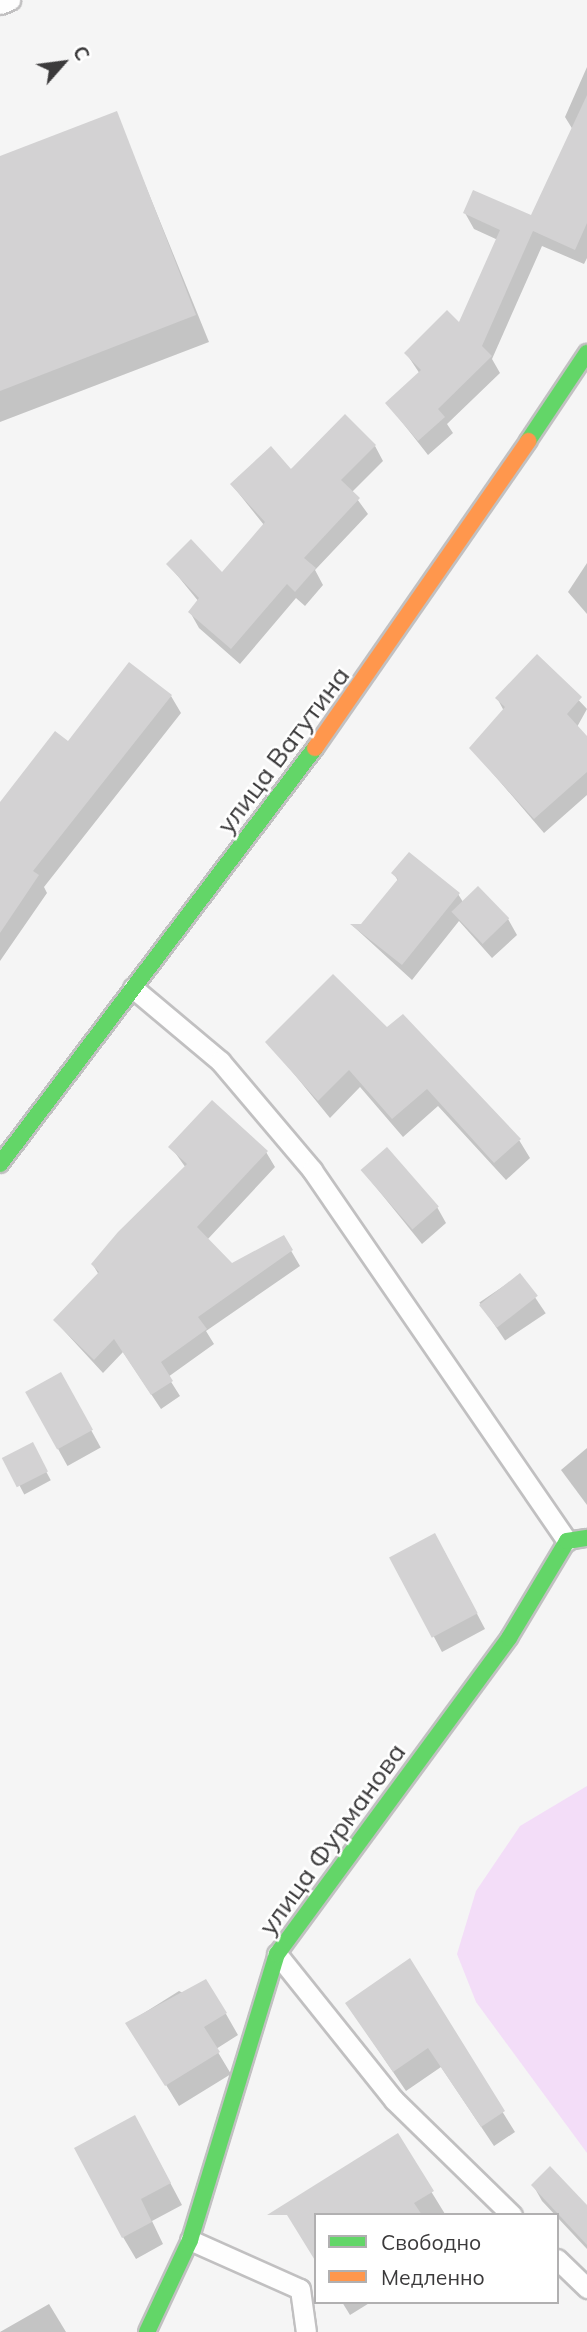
<!DOCTYPE html>
<meta charset="utf-8">
<style>
body{margin:0}
#map{position:relative;width:587px;height:2332px;overflow:hidden;background:#f5f5f5;font-family:Mulish,sans-serif}
div>[style]{position:absolute}
.green>*{inset:0;background:#f3ddf8}
.shadow>*{inset:0;background:#0003;transform-origin:0 0}
.building>*{inset:0;background:#d3d2d3;transform-origin:0 0}
.roads{filter:drop-shadow(2px 0 #c1c0c1) drop-shadow(-2px 0 #c1c0c1) drop-shadow(0 2px #c1c0c1) drop-shadow(0 -2px #c1c0c1)}
.lane>*{height:19px;margin:-9.5px;padding:0 9.5px;transform-origin:9.5px;border-radius:9.5px;background:#fefefe}
.fast>*{height:16px;margin:-8px;padding:0 8px;transform-origin:8px;border-radius:8px;background:#63d668}
.slow>*{height:16px;margin:-8px;padding:0 8px;transform-origin:8px;border-radius:8px;background:#ff974d}
span{translate:-50% -50%;white-space:nowrap;text-align:center;line-height:1.15;-webkit-text-stroke:5px #fff;paint-order:stroke}
.street-label{font-size:26px;color:#3b3a3b}
.legend{position:absolute;left:314px;top:2213px;width:245px;height:91px;box-sizing:border-box;background:#fff;border:2px solid #b1b0b1;margin:0;padding:9px 12px;list-style:none;font-size:21px;color:#3b3a3b}
.legend li{display:flex;align-items:center;gap:14px;height:35px}
.legend b{width:35px;border:2px solid #b1b0b1}
.north{position:absolute;left:28px;top:28px;width:70px;height:70px;-webkit-text-stroke:5px #fff;paint-order:stroke;rotate:62deg;font-size:19px;font-weight:700;line-height:28px;text-align:center;color:#3b3a3b}
.north::after{content:'';display:block;margin:auto;width:24px;height:32px;background:#3b3a3b;clip-path:polygon(50% 0,100% 100%,50% 72%,0 100%)}
</style>
<div id="map">
<div class="green">
<div style="clip-path:polygon(587px 1786px,587px 2153px,476px 2002px,457px 1954px,476px 1891px,520px 1826px)"></div>
</div>
<div class="shadow">
<div style="clip-path:polygon(587px 67px,587px 258px,584px 264px,542px 246px,492px 359px,500px 373px,447px 424px,453px 433px,428px 455px,387px 403px,420px 374px,406px 353px,460px 325px,498px 240px,474px 229px,465px 213px,532px 217px,573px 130px,565px 117px)"></div>
<div style="clip-path:polygon(116px 113px,209px 342px,0 422px,0 158px)"></div>
<div style="clip-path:polygon(375px 446px,383px 461px,352px 492px,368px 514px,315px 570px,323px 585px,305px 606px,296px 598px,240px 664px,199px 628px,190px 612px,199px 602px,168px 564px,222px 574px,264px 525px,232px 485px)"></div>
<div style="clip-path:polygon(587px 563px,587px 614px,568px 592px)"></div>
<div style="clip-path:polygon(537px 656px,587px 709px,577px 727px,587px 739px,587px 795px,544px 833px,471px 748px,504px 711px,497px 698px)"></div>
<div style="clip-path:polygon(171px 696px,181px 713px,44px 887px,47px 893px,0 961px,0 828px,68px 744px)"></div>
<div style="clip-path:polygon(394px 874px,458px 894px,463px 902px,508px 919px,517px 935px,492px 958px,459px 921px,412px 980px,353px 926px,362px 926px,398px 881px)"></div>
<div style="clip-path:polygon(387px 1030px,519px 1140px,530px 1158px,506px 1180px,438px 1106px,403px 1137px,360px 1087px,330px 1118px,268px 1042px)"></div>
<div style="clip-path:polygon(171px 1147px,266px 1152px,275px 1167px,207px 1240px,231px 1265px,283px 1237px,300px 1266px,206px 1331px,214px 1344px,168px 1377px,180px 1396px,161px 1409px,123px 1352px,103px 1373px,55px 1321px,99px 1275px,93px 1265px,186px 1168px)"></div>
<div style="clip-path:polygon(362px 1170px,437px 1207px,446px 1223px,422px 1244px)"></div>
<div style="left:520px;top:1275px;width:46px;height:49px;rotate:56deg"></div>
<div style="left:60px;top:1374px;width:84px;height:38px;rotate:61deg"></div>
<div style="left:32px;top:1445px;width:40px;height:30px;rotate:62deg"></div>
<div style="clip-path:polygon(587px 1448px,587px 1505px,561px 1470px)"></div>
<div style="clip-path:polygon(444px 1551px,485px 1629px,442px 1652px,392px 1558px)"></div>
<div style="clip-path:polygon(409px 1961px,515px 2132px,494px 2146px,441px 2067px,406px 2091px,347px 2004px)"></div>
<div style="clip-path:polygon(179px 1991px,226px 2014px,238px 2035px,216px 2049px,231px 2074px,179px 2106px,128px 2023px)"></div>
<div style="clip-path:polygon(397px 2136px,445px 2214px,316px 2215px,296px 2228px)"></div>
<div style="clip-path:polygon(147px 2139px,182px 2205px,152px 2221px,163px 2244px,136px 2259px,123px 2237px)"></div>
<div style="clip-path:polygon(533px 2185px,587px 2208px,587px 2249px,542px 2201px)"></div>
<div style="clip-path:polygon(342px 2302px,371px 2302px,350px 2315px)"></div>
<div style="clip-path:polygon(49px 2304px,66px 2332px,0 2332px)"></div>
</div>
<div class="building">
<div style="clip-path:polygon(587px 95px,587px 223px,575px 250px,533px 231px,482px 346px,492px 356px,438px 409px,445px 417px,418px 441px,385px 403px,421px 370px,404px 353px,447px 310px,459px 322px,500px 230px,463px 213px,473px 190px,531px 215px)"></div>
<div style="clip-path:polygon(117px 111px,196px 315px,0 391px,0 156px)"></div>
<div style="clip-path:polygon(345px 414px,376px 445px,341px 480px,360px 498px,304px 558px,316px 568px,295px 592px,287px 584px,231px 649px,188px 612px,199px 598px,166px 564px,191px 539px,222px 572px,265px 522px,230px 484px,271px 446px,291px 469px)"></div>
<div style="clip-path:polygon(537px 654px,582px 697px,567px 714px,587px 736px,587px 772px,534px 819px,469px 748px,505px 707px,495px 698px)"></div>
<div style="clip-path:polygon(129px 662px,172px 695px,33px 871px,39px 875px,0 933px,0 802px,55px 731px,68px 741px)"></div>
<div style="clip-path:polygon(409px 852px,460px 893px,402px 965px,350px 924px,361px 924px,398px 879px,391px 873px)"></div>
<div style="left:478px;top:886px;width:45px;height:37px;rotate:46deg"></div>
<div style="clip-path:polygon(333px 974px,387px 1027px,403px 1014px,521px 1139px,494px 1163px,427px 1089px,392px 1119px,349px 1070px,318px 1101px,265px 1042px)"></div>
<div style="clip-path:polygon(212px 1100px,268px 1151px,197px 1227px,232px 1263px,284px 1235px,293px 1250px,198px 1317px,207px 1329px,161px 1362px,173px 1381px,151px 1395px,114px 1339px,94px 1360px,53px 1320px,99px 1272px,91px 1264px,118px 1232px,187px 1164px,168px 1147px)"></div>
<div style="left:387px;top:1147px;width:79px;height:35px;rotate:49deg"></div>
<div style="left:520px;top:1273px;width:29px;height:52px;rotate:52deg"></div>
<div style="left:61px;top:1372px;width:66px;height:41px;rotate:61deg"></div>
<div style="left:33px;top:1442px;width:33px;height:35px;rotate:63deg"></div>
<div style="left:435px;top:1533px;width:91px;height:52px;rotate:62deg"></div>
<div style="clip-path:polygon(410px 1958px,505px 2111px,481px 2127px,428px 2048px,393px 2072px,345px 2003px)"></div>
<div style="clip-path:polygon(206px 1979px,227px 2013px,204px 2027px,220px 2052px,165px 2086px,125px 2023px)"></div>
<div style="clip-path:polygon(135px 2115px,171px 2183px,141px 2199px,152px 2222px,122px 2238px,74px 2148px)"></div>
<div style="clip-path:polygon(398px 2133px,434px 2191px,414px 2203px,422px 2215px,316px 2215px,316px 2262px,287px 2215px,267px 2215px)"></div>
<div style="clip-path:polygon(550px 2166px,587px 2205px,587px 2245px,531px 2185px)"></div>
</div>
<div class="roads">
<div class="lane">
<div style="left:0;top:4px;width:11px;rotate:-22deg"></div>
<div style="left:133px;top:988px;width:114px;rotate:40deg"></div>
<div style="left:220px;top:1061px;width:143px;rotate:49.8deg"></div>
<div style="left:312px;top:1170px;width:450px;rotate:55.5deg"></div>
<div style="left:277px;top:1954px;width:187px;rotate:51.3deg"></div>
<div style="left:394px;top:2100px;width:165px;rotate:44.3deg"></div>
<div style="left:190px;top:2240px;width:120px;rotate:24deg"></div>
<div style="left:300px;top:2289px;width:43px;rotate:82.1deg"></div>
<div style="left:557px;top:2259px;width:42px;rotate:44deg"></div>
</div>
<div class="fast">
<div style="left:528px;top:441px;width:106px;rotate:-56.2deg"></div>
<div style="left:0;top:1164px;width:522px;rotate:-52.87deg"></div>
<div style="left:147px;top:2332px;width:102px;rotate:-64.9deg"></div>
<div style="left:190px;top:2240px;width:299px;rotate:-73.1deg"></div>
<div style="left:277px;top:1954px;width:392px;rotate:-53.7deg"></div>
<div style="left:509px;top:1638px;width:113px;rotate:-59.1deg"></div>
<div style="left:567px;top:1541px;width:20px;rotate:-9deg"></div>
</div>
<div class="slow">
<div style="left:315px;top:748px;width:374px;rotate:-55.2deg"></div>
</div>
</div>
<div class="street-label">
<span style="left:283px;top:750px;rotate:-53deg">улица Ватутина</span>
<span style="left:332px;top:1839px;rotate:-54deg">улица Фурманова</span>
</div>
<ul class="legend">
<li><b style="height:9px;background:#63d668"></b>Свободно</li>
<li><b style="height:9px;background:#ff974d"></b>Медленно</li>
</ul>
<div class="north">С</div>
</div>
